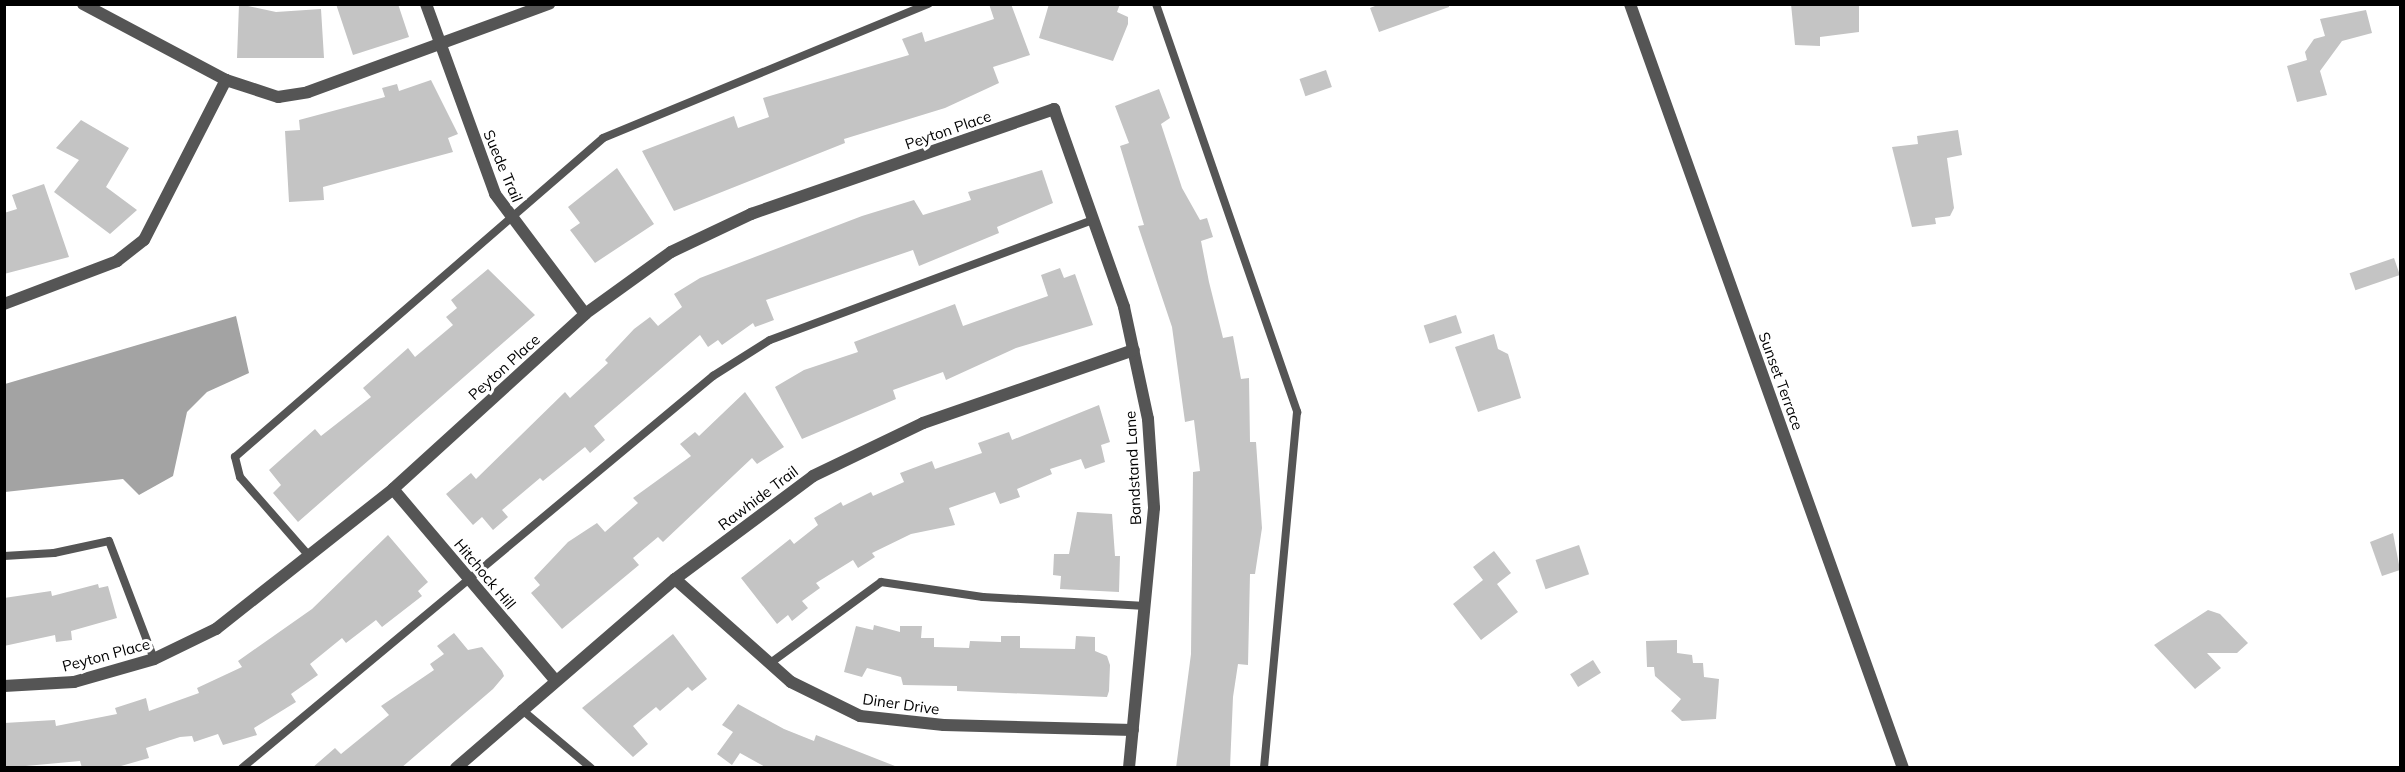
<!DOCTYPE html>
<style>
body{margin:0}
#map{position:relative;width:2405px;height:772px;overflow:hidden;background:#fff;font-family:Mulish,sans-serif}
div>[style]{position:absolute}
.water>*{inset:0;background:#a3a3a3}
.building>*{inset:0;background:#c4c4c4;transform-origin:0 0}
.lane>*{height:8px;margin:-4px;padding:0 4px;transform-origin:4px;border-radius:4px;background:#555}
.street>*{height:12px;margin:-6px;padding:0 6px;transform-origin:6px;border-radius:6px;background:#555}
span{translate:-50% -50%;white-space:nowrap;text-align:center;line-height:1.15;-webkit-text-stroke:6px #fff;paint-order:stroke}
.street-label{font-size:15px;color:#000}
.frame{position:absolute;inset:0;border:6px solid #000;pointer-events:none}
</style>
<div id="map">
<div class="water">
<div style="clip-path:polygon(236px 316px,249px 373px,207px 392px,187px 412px,173px 476px,139px 495px,123px 479px,5px 492px,5px 384px)"></div>
</div>
<div class="building">
<div style="clip-path:polygon(239px 4px,276px 12px,321px 9px,324px 58px,237px 58px)"></div>
<div style="clip-path:polygon(336px 4px,398px 4px,409px 37px,353px 55px)"></div>
<div style="clip-path:polygon(989px 4px,1011px 4px,1030px 55px,993px 67px,999px 83px,945px 108px,844px 139px,845px 143px,674px 211px,642px 151px,734px 116px,738px 128px,769px 117px,763px 98px,909px 55px,902px 39px,922px 32px,925px 42px,994px 19px)"></div>
<div style="clip-path:polygon(1049px 4px,1120px 4px,1117px 12px,1128px 17px,1128px 24px,1113px 61px,1039px 38px)"></div>
<div style="clip-path:polygon(1380px 4px,1449px 4px,1449px 7px,1379px 32px,1370px 8px)"></div>
<div style="clip-path:polygon(1791px 4px,1859px 4px,1859px 32px,1820px 37px,1820px 46px,1795px 45px)"></div>
<div style="clip-path:polygon(2366px 10px,2372px 33px,2342px 41px,2320px 71px,2327px 95px,2297px 102px,2287px 66px,2307px 60px,2305px 52px,2314px 39px,2325px 36px,2320px 19px)"></div>
<div style="left:1326px;top:70px;width:18px;height:28px;rotate:71deg"></div>
<div style="clip-path:polygon(431px 80px,458px 134px,448px 138px,453px 152px,323px 187px,324px 200px,289px 202px,285px 131px,300px 130px,299px 120px,385px 97px,382px 88px,397px 84px,399px 91px)"></div>
<div style="clip-path:polygon(1159px 89px,1170px 118px,1161px 124px,1182px 188px,1200px 220px,1207px 218px,1213px 237px,1201px 241px,1209px 282px,1223px 338px,1233px 336px,1241px 379px,1249px 378px,1250px 442px,1256px 442px,1262px 528px,1255px 574px,1250px 574px,1248px 665px,1238px 664px,1233px 697px,1230px 768px,1176px 768px,1191px 654px,1193px 472px,1200px 471px,1194px 420px,1185px 422px,1172px 327px,1138px 226px,1144px 225px,1120px 146px,1129px 143px,1115px 106px)"></div>
<div style="clip-path:polygon(81px 120px,129px 148px,106px 187px,137px 210px,110px 234px,54px 192px,79px 160px,56px 148px)"></div>
<div style="clip-path:polygon(1958px 130px,1962px 155px,1947px 158px,1954px 208px,1950px 216px,1935px 218px,1936px 224px,1912px 227px,1892px 147px,1918px 144px,1917px 136px)"></div>
<div style="clip-path:polygon(617px 168px,654px 224px,595px 263px,570px 230px,580px 223px,568px 207px)"></div>
<div style="clip-path:polygon(1042px 170px,1053px 203px,997px 227px,999px 233px,919px 266px,913px 250px,766px 300px,774px 320px,755px 327px,753px 323px,722px 345px,718px 340px,708px 347px,700px 335px,594px 426px,605px 440px,590px 453px,585px 447px,543px 481px,540px 478px,502px 510px,508px 517px,493px 530px,482px 517px,473px 525px,446px 494px,471px 473px,476px 479px,565px 392px,570px 398px,608px 363px,605px 360px,634px 329px,650px 317px,658px 326px,682px 307px,674px 294px,700px 278px,862px 216px,914px 200px,923px 215px,971px 200px,968px 192px)"></div>
<div style="clip-path:polygon(44px 184px,69px 257px,4px 274px,4px 213px,17px 209px,12px 195px)"></div>
<div style="left:2394px;top:258px;width:18px;height:47px;rotate:71deg"></div>
<div style="clip-path:polygon(1060px 268px,1064px 278px,1075px 274px,1093px 325px,1016px 348px,946px 380px,943px 372px,893px 390px,896px 399px,802px 439px,775px 387px,804px 370px,858px 352px,854px 342px,955px 304px,963px 326px,1048px 296px,1041px 275px)"></div>
<div style="clip-path:polygon(488px 269px,535px 315px,298px 522px,273px 493px,281px 485px,269px 470px,315px 429px,321px 436px,371px 397px,363px 388px,408px 348px,415px 357px,453px 325px,446px 317px,457px 308px,451px 300px)"></div>
<div style="left:1456px;top:315px;width:19px;height:34px;rotate:72deg"></div>
<div style="clip-path:polygon(1494px 334px,1498px 349px,1508px 354px,1521px 398px,1478px 412px,1455px 347px)"></div>
<div style="clip-path:polygon(745px 392px,784px 447px,757px 464px,752px 458px,663px 542px,658px 537px,633px 558px,639px 565px,562px 629px,531px 593px,540px 585px,534px 578px,568px 542px,597px 523px,605px 532px,638px 503px,633px 498px,691px 456px,680px 444px,695px 432px,699px 436px)"></div>
<div style="clip-path:polygon(1099px 405px,1110px 442px,1101px 445px,1105px 462px,1085px 469px,1081px 459px,1050px 469px,1052px 474px,1017px 489px,1020px 497px,1000px 504px,995px 492px,949px 508px,955px 525px,911px 534px,872px 553px,875px 557px,858px 568px,853px 560px,816px 583px,820px 588px,802px 601px,808px 608px,792px 621px,788px 615px,777px 624px,741px 578px,790px 539px,794px 544px,818px 525px,814px 518px,841px 502px,843px 506px,871px 492px,873px 496px,904px 482px,900px 473px,932px 461px,935px 469px,982px 453px,978px 443px,1009px 432px,1012px 440px)"></div>
<div style="clip-path:polygon(1077px 512px,1112px 514px,1115px 556px,1120px 556px,1119px 592px,1060px 589px,1061px 576px,1053px 575px,1054px 554px,1069px 554px)"></div>
<div style="clip-path:polygon(2393px 533px,2400px 570px,2382px 576px,2370px 542px)"></div>
<div style="clip-path:polygon(388px 535px,428px 582px,418px 591px,422px 596px,382px 627px,376px 620px,346px 643px,342px 638px,310px 664px,318px 675px,291px 694px,296px 702px,254px 728px,257px 735px,223px 745px,218px 734px,194px 742px,192px 736px,180px 737px,146px 748px,149px 758px,114px 768px,82px 768px,80px 761px,4px 768px,4px 723px,55px 720px,56px 726px,117px 714px,115px 708px,146px 698px,149px 711px,199px 693px,197px 688px,242px 667px,238px 661px,312px 609px)"></div>
<div style="left:1579px;top:545px;width:31px;height:46px;rotate:71deg"></div>
<div style="clip-path:polygon(1494px 551px,1511px 573px,1497px 584px,1518px 612px,1481px 640px,1453px 604px,1483px 580px,1473px 567px)"></div>
<div style="clip-path:polygon(98px 584px,99px 588px,108px 586px,117px 618px,71px 631px,72px 640px,56px 642px,55px 635px,4px 646px,4px 598px,51px 591px,52px 596px)"></div>
<div style="clip-path:polygon(2208px 610px,2220px 614px,2248px 643px,2237px 653px,2207px 653px,2221px 668px,2195px 689px,2154px 645px)"></div>
<div style="clip-path:polygon(874px 625px,900px 632px,900px 626px,922px 626px,921px 638px,934px 638px,934px 647px,969px 648px,970px 641px,1001px 642px,1001px 636px,1020px 636px,1020px 648px,1075px 649px,1076px 636px,1095px 637px,1095px 651px,1107px 656px,1110px 665px,1109px 691px,1107px 697px,957px 691px,957px 686px,903px 685px,901px 677px,867px 668px,862px 677px,844px 672px,856px 626px,873px 630px)"></div>
<div style="clip-path:polygon(454px 633px,468px 650px,482px 647px,502px 671px,504px 676px,493px 689px,401px 768px,312px 768px,335px 748px,341px 754px,389px 715px,381px 706px,434px 670px,430px 664px,444px 654px,437px 646px)"></div>
<div style="clip-path:polygon(673px 634px,707px 679px,692px 691px,688px 687px,660px 711px,656px 707px,633px 726px,648px 744px,633px 757px,582px 708px)"></div>
<div style="clip-path:polygon(1677px 640px,1677px 653px,1692px 655px,1693px 663px,1703px 663px,1704px 677px,1719px 679px,1716px 719px,1682px 721px,1671px 711px,1681px 699px,1655px 676px,1654px 667px,1647px 667px,1646px 641px)"></div>
<div style="left:1593px;top:660px;width:15px;height:27px;rotate:58deg"></div>
<div style="clip-path:polygon(738px 704px,784px 729px,814px 741px,816px 735px,900px 768px,767px 768px,740px 753px,732px 765px,717px 754px,733px 732px,722px 725px)"></div>
</div>
<div class="lane">
<div style="left:1156px;top:4px;width:432px;rotate:70.9deg"></div>
<div style="left:1297px;top:412px;width:358px;rotate:95.3deg"></div>
<div style="left:4px;top:556px;width:50px;rotate:-3.4deg"></div>
<div style="left:54px;top:553px;width:56px;rotate:-12.3deg"></div>
<div style="left:109px;top:541px;width:126px;rotate:69.1deg"></div>
<div style="left:310px;top:557px;width:106px;rotate:-131.2deg"></div>
<div style="left:240px;top:477px;width:21px;rotate:-104deg"></div>
<div style="left:235px;top:457px;width:487px;rotate:-40.9deg"></div>
<div style="left:603px;top:138px;width:352px;rotate:-22.4deg"></div>
<div style="left:769px;top:664px;width:139px;rotate:-36.2deg"></div>
<div style="left:881px;top:582px;width:103px;rotate:8.4deg"></div>
<div style="left:983px;top:597px;width:163px;rotate:3.2deg"></div>
<div style="left:521px;top:709px;width:92px;rotate:40.1deg"></div>
<div style="left:242px;top:768px;width:613px;rotate:-39.77deg"></div>
<div style="left:713px;top:376px;width:67px;rotate:-32.3deg"></div>
<div style="left:770px;top:340px;width:345px;rotate:-20.4deg"></div>
</div>
<div class="street">
<div style="left:83px;top:4px;width:162px;rotate:28deg"></div>
<div style="left:226px;top:80px;width:55px;rotate:18.1deg"></div>
<div style="left:278px;top:97px;width:30px;rotate:-9deg"></div>
<div style="left:308px;top:92px;width:257px;rotate:-20.1deg"></div>
<div style="left:426px;top:4px;width:202px;rotate:70deg"></div>
<div style="left:495px;top:194px;width:150px;rotate:53.1deg"></div>
<div style="left:1630px;top:4px;width:811px;rotate:70.34deg"></div>
<div style="left:4px;top:304px;width:121px;rotate:-20.8deg"></div>
<div style="left:117px;top:261px;width:34px;rotate:-38deg"></div>
<div style="left:144px;top:240px;width:180px;rotate:-62.9deg"></div>
<div style="left:393px;top:489px;width:249px;rotate:49.7deg"></div>
<div style="left:675px;top:579px;width:155px;rotate:41.6deg"></div>
<div style="left:791px;top:682px;width:77px;rotate:26.2deg"></div>
<div style="left:860px;top:716px;width:84px;rotate:6.1deg"></div>
<div style="left:944px;top:725px;width:189px;rotate:1.5deg"></div>
<div style="left:4px;top:686px;width:70px;rotate:-3.3deg"></div>
<div style="left:74px;top:682px;width:83px;rotate:-16deg"></div>
<div style="left:154px;top:659px;width:69px;rotate:-25.8deg"></div>
<div style="left:216px;top:629px;width:226px;rotate:-38.3deg"></div>
<div style="left:393px;top:489px;width:260px;rotate:-42.3deg"></div>
<div style="left:585px;top:314px;width:106px;rotate:-35.8deg"></div>
<div style="left:671px;top:252px;width:89px;rotate:-25.4deg"></div>
<div style="left:751px;top:214px;width:321px;rotate:-19.1deg"></div>
<div style="left:1054px;top:109px;width:210px;rotate:70.5deg"></div>
<div style="left:1124px;top:307px;width:115px;rotate:77.9deg"></div>
<div style="left:1148px;top:419px;width:89px;rotate:86.1deg"></div>
<div style="left:1154px;top:508px;width:261px;rotate:95.5deg"></div>
<div style="left:456px;top:768px;width:289px;rotate:-40.8deg"></div>
<div style="left:675px;top:579px;width:172px;rotate:-36.7deg"></div>
<div style="left:813px;top:476px;width:122px;rotate:-25.7deg"></div>
<div style="left:923px;top:423px;width:223px;rotate:-19.1deg"></div>
</div>
<div class="street-label">
<span style="left:948px;top:130px;rotate:-19deg">Peyton Place</span>
<span style="left:503px;top:166px;rotate:67deg">Suede Trail</span>
<span style="left:504px;top:367px;rotate:-42deg">Peyton Place</span>
<span style="left:1781px;top:381px;rotate:70deg">Sunset Terrace</span>
<span style="left:1133px;top:468px;rotate:-93deg">Bandstand Lane</span>
<span style="left:758px;top:498px;rotate:-37deg">Rawhide Trail</span>
<span style="left:485px;top:574px;rotate:50deg">Hitchock Hill</span>
<span style="left:106px;top:655px;rotate:-15deg">Peyton Place</span>
<span style="left:901px;top:704px;rotate:8deg">Diner Drive</span>
</div>
<div class="frame"></div>
</div>
